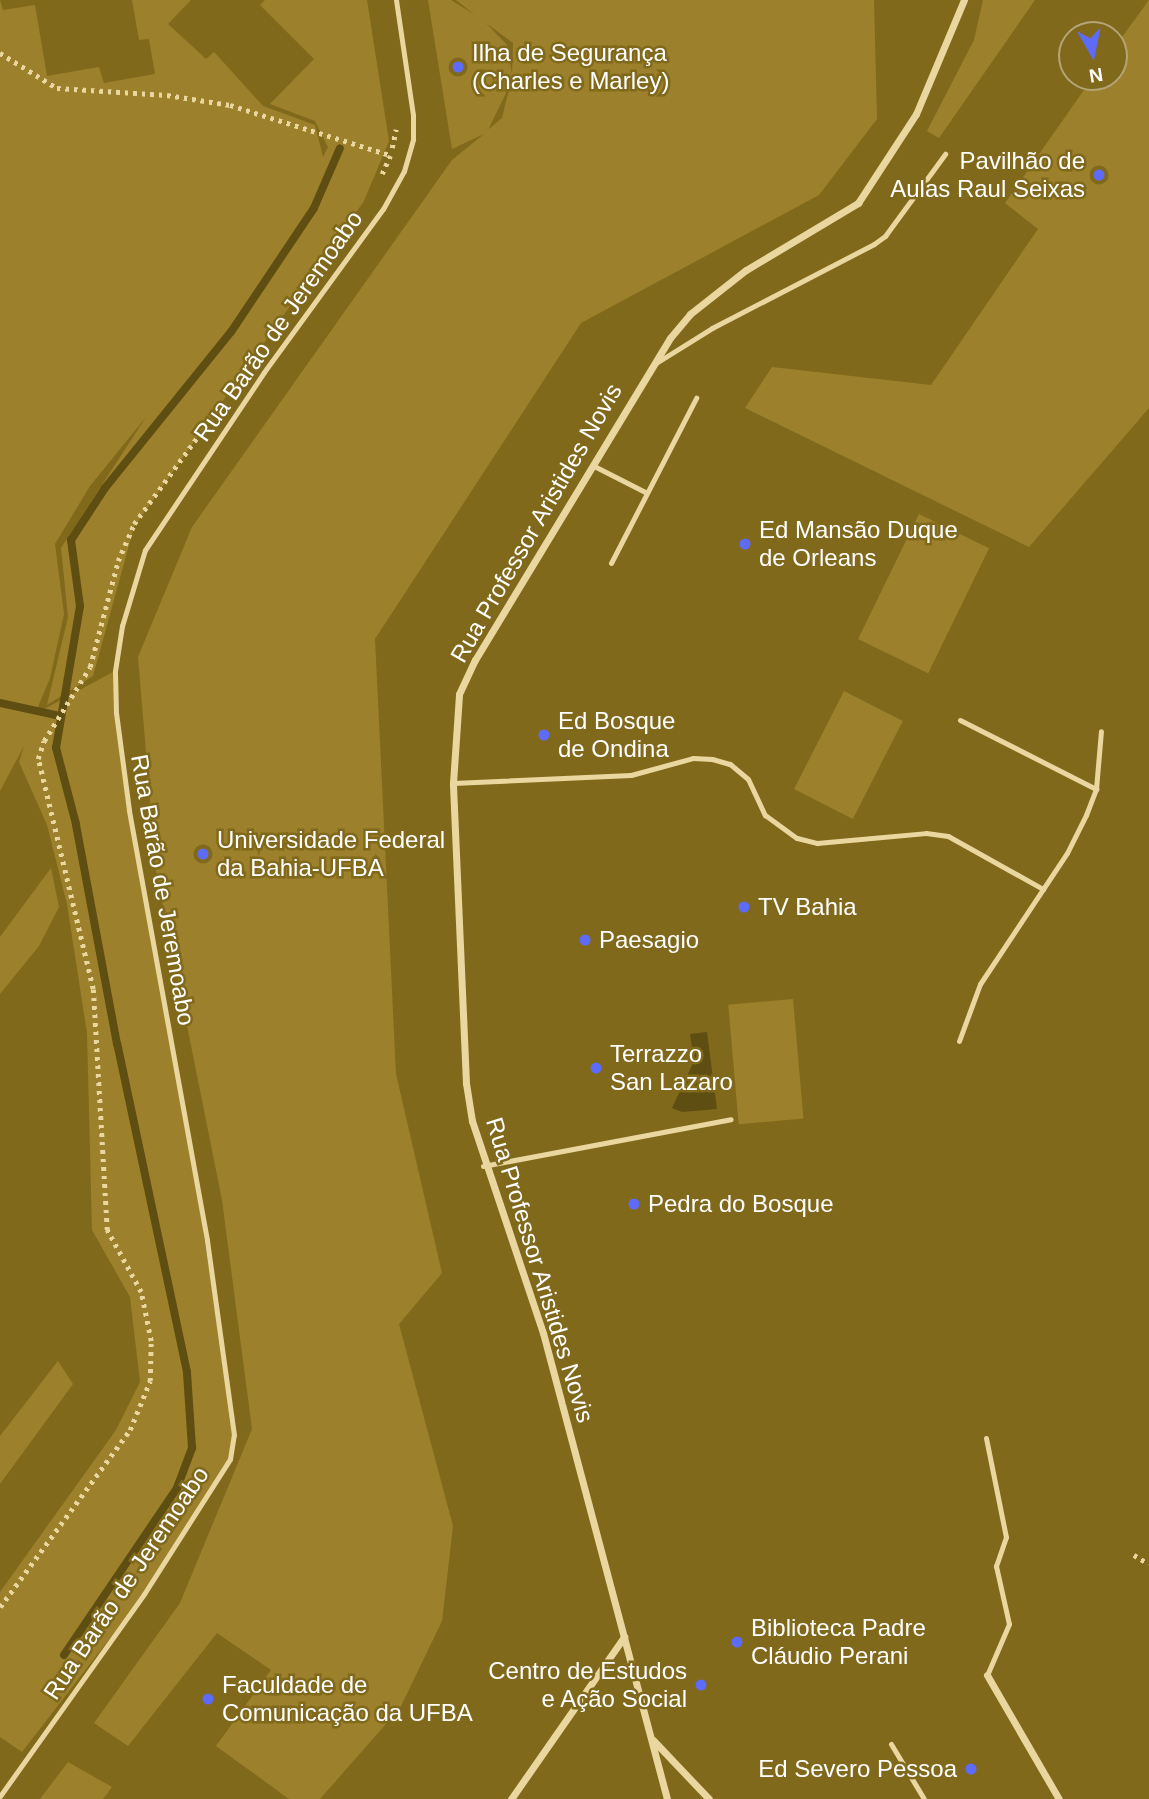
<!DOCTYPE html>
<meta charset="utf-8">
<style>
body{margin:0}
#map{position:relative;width:1149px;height:1799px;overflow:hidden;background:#81691c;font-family:Arial,sans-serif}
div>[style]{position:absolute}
.green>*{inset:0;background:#9d802b;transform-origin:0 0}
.water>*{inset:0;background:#5f4e12}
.stream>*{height:8px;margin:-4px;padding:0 4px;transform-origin:4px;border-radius:4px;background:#5f4e12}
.path>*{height:4.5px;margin-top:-2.25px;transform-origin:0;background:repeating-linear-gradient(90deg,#ead7a0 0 3.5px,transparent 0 8.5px)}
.service>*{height:5px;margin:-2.5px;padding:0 2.5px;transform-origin:2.5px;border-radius:2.5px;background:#ead7a0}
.minor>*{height:7px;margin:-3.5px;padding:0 3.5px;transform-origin:3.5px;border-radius:3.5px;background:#ead7a0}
.dots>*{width:19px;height:19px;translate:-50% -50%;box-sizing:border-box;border:4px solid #81691c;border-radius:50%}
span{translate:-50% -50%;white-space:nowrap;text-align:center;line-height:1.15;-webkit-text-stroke:5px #81691c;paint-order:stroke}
.poi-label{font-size:24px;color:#fff}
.left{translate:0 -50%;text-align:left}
.right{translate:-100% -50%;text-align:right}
.street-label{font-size:24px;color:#fff}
.north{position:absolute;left:1058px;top:21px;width:70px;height:70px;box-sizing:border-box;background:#81691c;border:2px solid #b3a577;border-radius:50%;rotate:171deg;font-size:19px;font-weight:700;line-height:28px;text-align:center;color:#fff}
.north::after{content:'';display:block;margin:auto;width:24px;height:32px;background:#5d6bfb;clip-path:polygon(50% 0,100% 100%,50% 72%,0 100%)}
</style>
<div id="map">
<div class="green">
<div style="clip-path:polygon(0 0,3px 10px,35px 5px,47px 76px,99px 67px,104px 83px,155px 74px,149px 39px,139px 40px,132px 0,191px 0,168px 24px,206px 59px,214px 52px,263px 106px,315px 125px,323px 157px,328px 147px,315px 121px,270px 104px,314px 59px,260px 5px,265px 0,367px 0,389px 141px,364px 201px,134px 527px,93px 676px,47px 705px,68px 617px,61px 548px,146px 417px,90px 486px,55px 544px,64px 614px,50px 678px,35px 714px,115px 671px,121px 760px,187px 1123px,234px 1435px,230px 1459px,216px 1487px,144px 1594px,22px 1752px,0 1737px,0 1592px,116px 1430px,140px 1382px,130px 1297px,92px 1230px,87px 1033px,67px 904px,47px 825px,19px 762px,24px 746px,0 791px)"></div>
<div style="clip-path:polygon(evenodd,428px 0,451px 0,475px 15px,456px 0,874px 0,877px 119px,819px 195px,581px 323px,375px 639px,396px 1074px,442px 1273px,399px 1324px,453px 1526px,442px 1621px,400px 1708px,320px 1799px,289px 1799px,216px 1746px,271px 1670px,217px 1633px,128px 1746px,94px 1723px,180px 1603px,252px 1429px,222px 1200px,156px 871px,138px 657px,192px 527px,452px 160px,484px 134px,452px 149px,428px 0,486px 23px,513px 43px,512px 74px,507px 45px,486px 23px,428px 0,510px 85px,502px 118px,489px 129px,489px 128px,510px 85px)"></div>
<div style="clip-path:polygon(983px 0,1035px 0,939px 138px,927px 131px,974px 40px)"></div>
<div style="clip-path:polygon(1149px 0,1149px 408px,1029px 547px,745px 408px,772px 367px,931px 385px,1038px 229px,1005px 203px,1093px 77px,1114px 77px,1114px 48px)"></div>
<div style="left:919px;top:514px;width:78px;height:139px;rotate:26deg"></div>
<div style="left:844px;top:691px;width:66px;height:110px;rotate:27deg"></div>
<div style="clip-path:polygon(51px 868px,59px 907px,39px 946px,0 994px,0 937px)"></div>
<div style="left:793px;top:999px;width:120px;height:65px;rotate:85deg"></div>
<div style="clip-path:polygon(58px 1361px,73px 1384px,0 1484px,0 1436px)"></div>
<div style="clip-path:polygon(68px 1762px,112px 1787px,103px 1799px,40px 1799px)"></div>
</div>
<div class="water">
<div style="clip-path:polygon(707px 1032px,717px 1109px,682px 1112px,672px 1108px,694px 1061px,690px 1034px)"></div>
</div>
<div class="stream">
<div style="left:0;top:703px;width:61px;rotate:12.2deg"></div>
<div style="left:64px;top:1655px;width:202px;rotate:-55.9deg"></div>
<div style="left:177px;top:1488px;width:43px;rotate:-69.4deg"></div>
<div style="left:192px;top:1448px;width:76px;rotate:-93.8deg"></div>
<div style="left:187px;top:1372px;width:335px;rotate:-102deg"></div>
<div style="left:117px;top:1044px;width:224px;rotate:-100.6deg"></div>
<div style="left:76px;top:824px;width:79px;rotate:-104.7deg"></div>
<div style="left:56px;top:748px;width:144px;rotate:-80.4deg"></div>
<div style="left:80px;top:606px;width:67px;rotate:-97.8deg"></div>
<div style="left:71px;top:540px;width:62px;rotate:-56.8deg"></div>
<div style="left:105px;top:488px;width:201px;rotate:-51.1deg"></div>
<div style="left:231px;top:332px;width:149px;rotate:-56.2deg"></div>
<div style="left:314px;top:208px;width:65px;rotate:-66.6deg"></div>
</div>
<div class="path">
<div style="left:0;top:53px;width:67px;rotate:31.6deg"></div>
<div style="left:57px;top:88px;width:110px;rotate:3.6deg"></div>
<div style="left:167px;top:95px;width:64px;rotate:9deg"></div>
<div style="left:230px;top:105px;width:168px;rotate:17.4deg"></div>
<div style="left:392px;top:148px;width:19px;rotate:-78deg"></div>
<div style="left:382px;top:174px;width:20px;rotate:-66deg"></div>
<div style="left:1134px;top:1555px;width:17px;rotate:31deg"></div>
<div style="left:0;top:1607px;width:220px;rotate:-53.7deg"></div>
<div style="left:130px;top:1430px;width:53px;rotate:-67.8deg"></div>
<div style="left:150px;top:1381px;width:40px;rotate:-88.6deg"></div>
<div style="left:151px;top:1341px;width:50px;rotate:-101.5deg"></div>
<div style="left:141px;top:1292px;width:71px;rotate:-118.7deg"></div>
<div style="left:107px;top:1230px;width:241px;rotate:-93.3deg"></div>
<div style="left:93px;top:989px;width:236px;rotate:-103.4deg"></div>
<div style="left:38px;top:759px;width:19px;rotate:-72deg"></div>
<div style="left:44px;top:741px;width:87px;rotate:-58.1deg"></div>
<div style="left:90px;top:667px;width:110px;rotate:-75.2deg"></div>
<div style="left:118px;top:561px;width:40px;rotate:-66.6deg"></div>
<div style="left:134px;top:524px;width:151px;rotate:-53.9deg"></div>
</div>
<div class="service">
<div style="left:656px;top:363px;width:66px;rotate:-32deg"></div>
<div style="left:712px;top:328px;width:182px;rotate:-27.4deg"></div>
<div style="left:874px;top:244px;width:14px;rotate:-36deg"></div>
<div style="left:885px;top:236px;width:102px;rotate:-53.8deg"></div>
<div style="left:594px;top:466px;width:59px;rotate:27deg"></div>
<div style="left:611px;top:563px;width:186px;rotate:-62.7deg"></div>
<div style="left:960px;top:720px;width:153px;rotate:26.9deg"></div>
<div style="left:453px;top:783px;width:178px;rotate:-2.6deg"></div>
<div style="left:631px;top:775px;width:64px;rotate:-15.3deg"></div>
<div style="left:693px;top:758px;width:19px;rotate:3deg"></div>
<div style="left:712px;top:759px;width:19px;rotate:16deg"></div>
<div style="left:730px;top:764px;width:23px;rotate:40deg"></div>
<div style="left:748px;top:779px;width:40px;rotate:65deg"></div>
<div style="left:765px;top:815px;width:39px;rotate:36deg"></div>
<div style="left:797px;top:838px;width:21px;rotate:14deg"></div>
<div style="left:817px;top:843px;width:109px;rotate:-5.2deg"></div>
<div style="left:926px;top:833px;width:22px;rotate:8deg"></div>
<div style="left:948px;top:836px;width:109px;rotate:29.2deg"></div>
<div style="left:959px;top:1041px;width:61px;rotate:-69.8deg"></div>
<div style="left:980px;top:984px;width:157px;rotate:-56.4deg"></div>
<div style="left:1067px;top:853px;width:42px;rotate:-63.4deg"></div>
<div style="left:1086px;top:815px;width:28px;rotate:-69deg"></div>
<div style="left:1096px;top:789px;width:58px;rotate:-85.1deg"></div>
<div style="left:483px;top:1166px;width:252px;rotate:-10.7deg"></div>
<div style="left:986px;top:1438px;width:101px;rotate:78.6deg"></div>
<div style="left:1006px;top:1537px;width:31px;rotate:109deg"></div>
<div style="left:996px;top:1566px;width:59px;rotate:77.4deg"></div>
<div style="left:1009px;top:1624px;width:56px;rotate:113.3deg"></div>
<div style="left:891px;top:1744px;width:64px;rotate:59deg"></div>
<div style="left:0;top:1796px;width:248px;rotate:-54.5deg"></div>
<div style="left:144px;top:1594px;width:160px;rotate:-57.5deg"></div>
<div style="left:230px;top:1459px;width:24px;rotate:-81deg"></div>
<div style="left:234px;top:1435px;width:197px;rotate:-97.9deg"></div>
<div style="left:207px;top:1240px;width:437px;rotate:-100.3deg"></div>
<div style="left:129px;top:810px;width:98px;rotate:-97.6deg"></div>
<div style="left:116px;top:713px;width:42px;rotate:-91.4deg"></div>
<div style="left:115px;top:671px;width:46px;rotate:-81.2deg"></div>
<div style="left:122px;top:626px;width:79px;rotate:-73.2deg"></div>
<div style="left:145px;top:550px;width:214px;rotate:-56.2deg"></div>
<div style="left:264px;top:372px;width:202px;rotate:-53.9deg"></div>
<div style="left:383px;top:209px;width:43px;rotate:-61.1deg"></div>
<div style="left:404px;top:171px;width:33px;rotate:-74deg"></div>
<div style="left:413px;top:139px;width:24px;rotate:-90deg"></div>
<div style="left:413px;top:115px;width:116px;rotate:-98.4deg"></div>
</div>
<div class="minor">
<div style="left:987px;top:1675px;width:143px;rotate:59.9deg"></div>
<div style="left:653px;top:1740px;width:81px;rotate:46.5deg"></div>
<div style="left:511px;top:1799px;width:198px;rotate:-55.1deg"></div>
<div style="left:667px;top:1799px;width:482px;rotate:-104.9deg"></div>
<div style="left:543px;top:1333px;width:224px;rotate:-108.5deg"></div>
<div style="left:472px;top:1121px;width:38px;rotate:-99deg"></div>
<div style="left:466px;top:1083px;width:300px;rotate:-92.5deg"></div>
<div style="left:453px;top:783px;width:89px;rotate:-86.1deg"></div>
<div style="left:459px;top:694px;width:38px;rotate:-65deg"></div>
<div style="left:475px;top:660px;width:376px;rotate:-58.8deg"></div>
<div style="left:670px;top:338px;width:31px;rotate:-50deg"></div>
<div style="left:690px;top:314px;width:71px;rotate:-38.2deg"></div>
<div style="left:746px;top:270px;width:131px;rotate:-30.9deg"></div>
<div style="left:858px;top:203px;width:106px;rotate:-56.9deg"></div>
<div style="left:916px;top:114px;width:124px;rotate:-67.2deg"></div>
</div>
<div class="dots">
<div style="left:458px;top:67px;background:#5d6bfb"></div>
<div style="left:1099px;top:175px;background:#5d6bfb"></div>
<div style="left:745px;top:544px;background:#5d6bfb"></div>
<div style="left:544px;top:735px;background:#5d6bfb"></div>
<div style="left:203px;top:854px;background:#5d6bfb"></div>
<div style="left:744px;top:907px;background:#5d6bfb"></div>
<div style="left:585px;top:940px;background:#5d6bfb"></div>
<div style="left:596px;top:1068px;background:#5d6bfb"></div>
<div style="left:634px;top:1204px;background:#5d6bfb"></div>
<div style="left:737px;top:1642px;background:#5d6bfb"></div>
<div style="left:701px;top:1685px;background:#5d6bfb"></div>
<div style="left:208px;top:1699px;background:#5d6bfb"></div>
<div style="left:971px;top:1769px;background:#5d6bfb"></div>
</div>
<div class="poi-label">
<span class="left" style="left:472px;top:67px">Ilha de Segurança<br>(Charles e Marley)</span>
<span class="right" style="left:1085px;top:175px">Pavilhão de<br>Aulas Raul Seixas</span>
<span class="left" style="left:759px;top:544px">Ed Mansão Duque<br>de Orleans</span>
<span class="left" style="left:558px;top:735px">Ed Bosque<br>de Ondina</span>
<span class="left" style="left:217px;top:854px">Universidade Federal<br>da Bahia-UFBA</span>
<span class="left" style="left:758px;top:907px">TV Bahia</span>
<span class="left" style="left:599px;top:940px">Paesagio</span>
<span class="left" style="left:610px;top:1068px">Terrazzo<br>San Lazaro</span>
<span class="left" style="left:648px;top:1204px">Pedra do Bosque</span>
<span class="left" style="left:751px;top:1642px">Biblioteca Padre<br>Cláudio Perani</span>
<span class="right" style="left:687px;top:1685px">Centro de Estudos<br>e Ação Social</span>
<span class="left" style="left:222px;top:1699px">Faculdade de<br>Comunicação da UFBA</span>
<span class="right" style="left:957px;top:1769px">Ed Severo Pessoa</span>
</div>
<div class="street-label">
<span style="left:278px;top:326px;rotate:-55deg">Rua Barão de Jeremoabo</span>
<span style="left:536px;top:523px;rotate:-60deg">Rua Professor Aristides Novis</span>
<span style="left:163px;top:890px;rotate:80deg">Rua Barão de Jeremoabo</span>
<span style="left:540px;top:1270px;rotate:73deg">Rua Professor Aristides Novis</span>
<span style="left:126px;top:1583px;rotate:-56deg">Rua Barão de Jeremoabo</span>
</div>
<div class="north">N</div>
</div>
